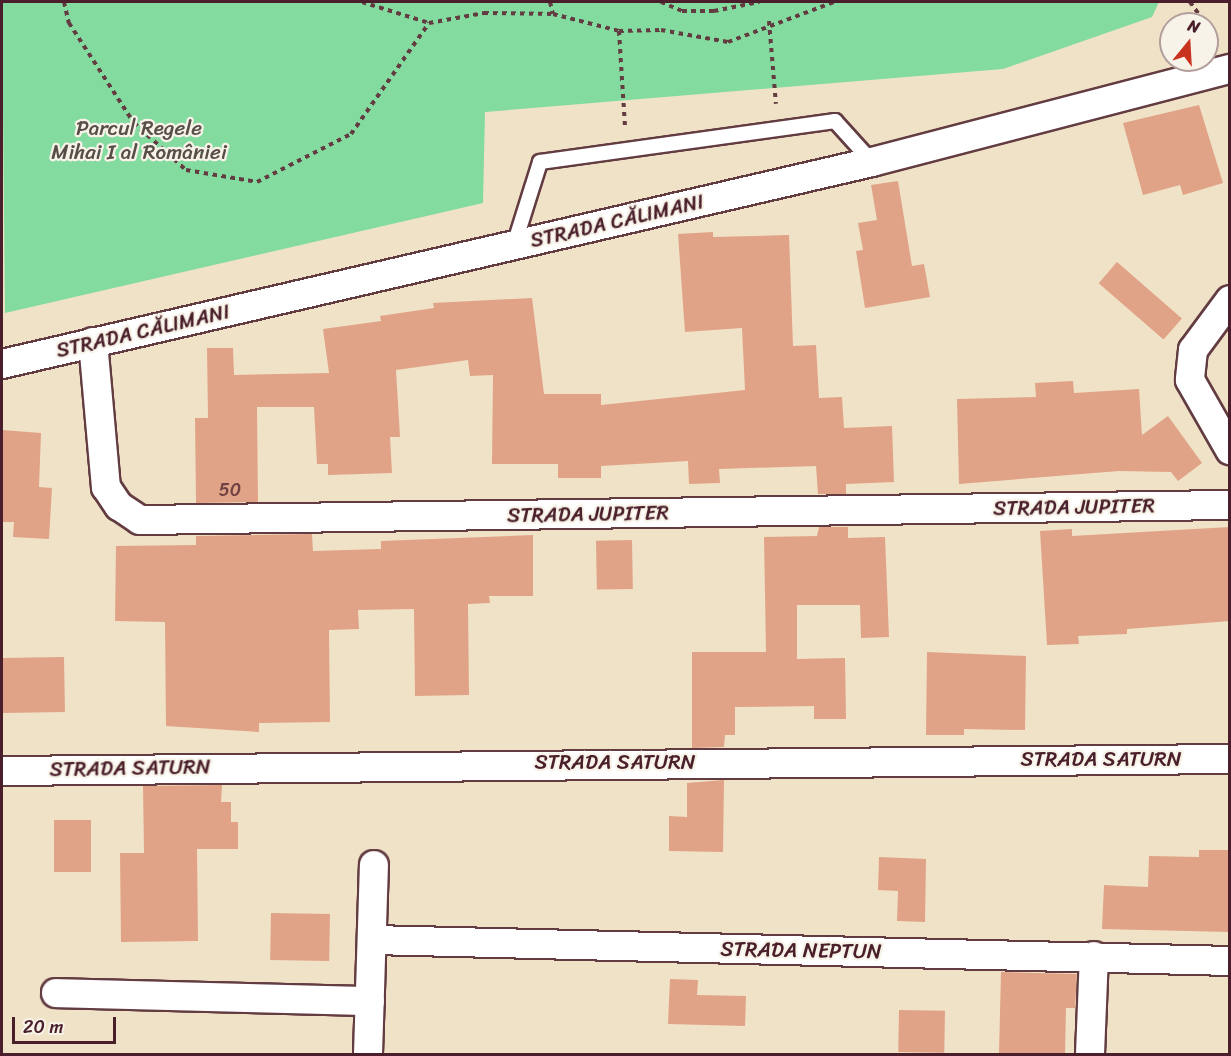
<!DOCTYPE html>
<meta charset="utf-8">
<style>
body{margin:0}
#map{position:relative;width:1231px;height:1056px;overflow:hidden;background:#f0e2c6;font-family:Sriracha,sans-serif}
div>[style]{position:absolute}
.green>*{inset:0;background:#84db9f}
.building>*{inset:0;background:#e0a388;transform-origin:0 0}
.path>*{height:4px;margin-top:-2px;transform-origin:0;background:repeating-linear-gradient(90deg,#633c42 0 4.5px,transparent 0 9px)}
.roads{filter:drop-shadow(2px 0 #633c42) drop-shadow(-2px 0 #633c42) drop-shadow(0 2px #633c42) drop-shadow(0 -2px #633c42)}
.lane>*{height:14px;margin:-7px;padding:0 7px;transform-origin:7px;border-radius:7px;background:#fff}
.street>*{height:28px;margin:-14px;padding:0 14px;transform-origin:14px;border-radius:14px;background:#fff}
span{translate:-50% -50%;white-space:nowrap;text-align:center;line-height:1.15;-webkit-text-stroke:4.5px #f7f3e8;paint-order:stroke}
.number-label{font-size:18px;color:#704042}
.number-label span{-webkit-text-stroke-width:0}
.park-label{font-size:21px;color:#584e48}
.street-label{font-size:21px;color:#4a1f2b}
.frame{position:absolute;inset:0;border:3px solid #4a1f2b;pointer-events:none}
.north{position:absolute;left:1159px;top:12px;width:60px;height:60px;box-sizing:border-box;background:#f7f3e8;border:2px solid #b29e9c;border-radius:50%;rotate:18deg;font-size:16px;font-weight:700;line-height:24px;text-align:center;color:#4a1f2b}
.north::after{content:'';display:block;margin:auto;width:21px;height:27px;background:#c8321e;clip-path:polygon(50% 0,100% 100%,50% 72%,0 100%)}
.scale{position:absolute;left:12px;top:1017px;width:104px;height:27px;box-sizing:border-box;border:3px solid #4a1f2b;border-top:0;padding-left:8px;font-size:18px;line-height:21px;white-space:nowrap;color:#4a1f2b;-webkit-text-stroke:4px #f7f3e8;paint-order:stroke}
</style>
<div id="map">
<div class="green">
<div style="clip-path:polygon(2px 2px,1159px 2px,1152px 17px,1003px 69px,485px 112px,483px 203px,5px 313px)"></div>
</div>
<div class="building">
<div style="clip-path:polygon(1199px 105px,1223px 183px,1183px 195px,1180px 185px,1143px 195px,1123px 123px)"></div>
<div style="clip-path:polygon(898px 181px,912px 266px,924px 264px,930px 297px,865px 308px,856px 251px,863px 250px,858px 223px,877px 220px,871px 185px)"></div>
<div style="clip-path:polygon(713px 232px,713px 237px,789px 235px,793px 346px,816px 345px,819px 398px,842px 397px,844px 428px,892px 426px,894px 482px,846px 484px,846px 494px,818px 494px,816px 466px,719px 469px,720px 483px,689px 484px,688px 461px,601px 466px,601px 478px,558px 478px,558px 464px,492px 464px,493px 375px,470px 376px,468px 360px,396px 370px,400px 437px,390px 437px,392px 473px,328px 475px,328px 464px,317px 464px,314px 407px,257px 407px,258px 502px,196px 503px,195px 418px,208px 418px,207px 348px,233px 348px,234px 375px,329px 373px,323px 329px,381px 321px,380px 316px,434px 308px,433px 303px,532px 298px,544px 394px,601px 394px,601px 405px,745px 390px,742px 328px,685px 332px,678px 234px)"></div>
<div style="left:1117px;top:262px;width:86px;height:28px;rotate:41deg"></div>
<div style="clip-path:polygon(1073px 381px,1074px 393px,1139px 389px,1142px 435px,1168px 416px,1202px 463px,1178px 481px,1171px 472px,1119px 471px,959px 484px,957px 399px,1036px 397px,1035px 383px)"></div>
<div style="clip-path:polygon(2px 430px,41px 433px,39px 487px,52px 488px,49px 539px,13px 537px,14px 522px,2px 522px)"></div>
<div style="clip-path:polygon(819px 527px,848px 527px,848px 538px,885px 537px,889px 637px,861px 638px,860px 605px,797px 605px,797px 659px,845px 658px,846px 719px,814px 719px,814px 706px,735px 707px,735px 735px,725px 735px,724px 747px,692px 748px,692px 652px,766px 652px,764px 537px,817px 536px)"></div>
<div style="clip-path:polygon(1230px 527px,1230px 621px,1127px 629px,1127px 634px,1078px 636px,1079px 644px,1047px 645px,1040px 531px,1072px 529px,1072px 536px)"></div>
<div style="clip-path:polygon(312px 534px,313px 551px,381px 549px,381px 541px,533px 535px,533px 596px,489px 596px,490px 603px,468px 604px,469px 695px,415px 696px,414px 609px,358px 610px,359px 629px,329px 630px,330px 722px,259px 723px,259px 732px,166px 726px,165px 622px,115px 621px,116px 546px,196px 545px,196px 536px)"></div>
<div style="left:632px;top:540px;width:49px;height:36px;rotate:89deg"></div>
<div style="clip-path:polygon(927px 652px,1026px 656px,1025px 730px,964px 729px,964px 735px,926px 735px)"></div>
<div style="left:64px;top:657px;width:55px;height:62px;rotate:89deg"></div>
<div style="clip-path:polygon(724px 780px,723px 852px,669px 851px,669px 816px,687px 817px,687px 783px)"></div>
<div style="clip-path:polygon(222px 785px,221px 802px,231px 802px,231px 822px,238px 822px,238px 849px,197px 849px,198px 941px,121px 942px,120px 853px,144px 853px,143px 786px)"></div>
<div style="left:54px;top:820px;width:37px;height:52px"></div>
<div style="clip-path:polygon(1199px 850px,1230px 850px,1230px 932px,1102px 929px,1104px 885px,1148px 887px,1149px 856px,1199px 857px)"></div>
<div style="clip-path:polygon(879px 857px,926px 859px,925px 922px,897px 921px,898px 891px,878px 890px)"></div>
<div style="left:271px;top:913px;width:59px;height:47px;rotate:1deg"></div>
<div style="clip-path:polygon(1001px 972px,1077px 974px,1075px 1008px,1066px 1008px,1065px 1054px,999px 1054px)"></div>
<div style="clip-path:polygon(670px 979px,698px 980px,697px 995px,746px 996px,745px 1026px,668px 1024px)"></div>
<div style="left:899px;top:1010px;width:46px;height:42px;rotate:1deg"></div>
</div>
<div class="path">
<div style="left:64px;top:2px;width:22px;rotate:77deg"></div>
<div style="left:69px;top:23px;width:119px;rotate:57deg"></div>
<div style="left:134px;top:123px;width:70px;rotate:42.1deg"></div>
<div style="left:186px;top:170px;width:72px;rotate:9.6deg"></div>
<div style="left:257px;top:182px;width:106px;rotate:-27.1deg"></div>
<div style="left:351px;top:134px;width:136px;rotate:-54.9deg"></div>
<div style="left:362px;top:2px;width:70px;rotate:17.4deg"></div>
<div style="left:429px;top:23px;width:56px;rotate:-10.3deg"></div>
<div style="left:484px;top:13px;width:69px;rotate:0.8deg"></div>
<div style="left:553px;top:14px;width:68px;rotate:14.4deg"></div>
<div style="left:619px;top:31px;width:42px;rotate:-1.4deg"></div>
<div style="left:661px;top:30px;width:68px;rotate:10.2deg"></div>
<div style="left:728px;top:42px;width:113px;rotate:-20.7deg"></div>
<div style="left:550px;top:2px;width:12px;rotate:76deg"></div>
<div style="left:661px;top:2px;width:23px;rotate:23deg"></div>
<div style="left:682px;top:11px;width:32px"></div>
<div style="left:714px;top:11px;width:46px;rotate:-11.3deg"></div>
<div style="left:1190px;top:2px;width:27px;rotate:54deg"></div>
<div style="left:769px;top:21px;width:83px;rotate:85.2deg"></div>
<div style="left:1207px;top:26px;width:17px;rotate:54deg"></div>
<div style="left:619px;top:31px;width:95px;rotate:86.4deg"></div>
</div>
<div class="roads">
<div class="lane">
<div style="left:514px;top:245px;width:87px;rotate:-72.6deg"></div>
<div style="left:540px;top:162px;width:298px;rotate:-7.9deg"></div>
<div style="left:835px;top:121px;width:55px;rotate:47.9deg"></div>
</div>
<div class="street">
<div style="left:1230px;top:300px;width:62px;rotate:126.5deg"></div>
<div style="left:1193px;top:350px;width:30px;rotate:96deg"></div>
<div style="left:1190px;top:380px;width:81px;rotate:60.3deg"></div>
<div style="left:93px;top:342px;width:146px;rotate:84.9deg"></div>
<div style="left:106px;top:487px;width:23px;rotate:56deg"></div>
<div style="left:119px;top:506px;width:25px;rotate:34deg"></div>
<div style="left:140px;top:520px;width:1090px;rotate:-0.79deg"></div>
<div style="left:2px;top:364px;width:893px;rotate:-13.07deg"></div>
<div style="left:872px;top:162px;width:370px;rotate:-14.6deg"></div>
<div style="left:2px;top:771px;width:1228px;rotate:-0.56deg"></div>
<div style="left:372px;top:940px;width:858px;rotate:1.4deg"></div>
<div style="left:56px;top:993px;width:314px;rotate:1.5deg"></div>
<div style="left:368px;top:1054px;width:189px;rotate:-88.2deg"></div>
<div style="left:1090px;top:1054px;width:98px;rotate:-87.7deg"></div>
</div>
</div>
<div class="number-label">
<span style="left:230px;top:490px">50</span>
</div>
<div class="park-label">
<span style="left:139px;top:140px">Parcul Regele<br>Mihai I al României</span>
</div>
<div class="street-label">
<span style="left:617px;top:221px;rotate:-13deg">STRADA CĂLIMANI</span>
<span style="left:143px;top:331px;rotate:-13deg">STRADA CĂLIMANI</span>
<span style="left:1074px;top:507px;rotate:-1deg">STRADA JUPITER</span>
<span style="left:588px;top:514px;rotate:-1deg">STRADA JUPITER</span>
<span style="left:1101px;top:759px">STRADA SATURN</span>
<span style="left:615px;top:762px">STRADA SATURN</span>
<span style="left:130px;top:768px;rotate:-1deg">STRADA SATURN</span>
<span style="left:801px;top:950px;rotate:1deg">STRADA NEPTUN</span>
</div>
<div class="frame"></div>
<div class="north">N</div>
<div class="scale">20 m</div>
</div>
